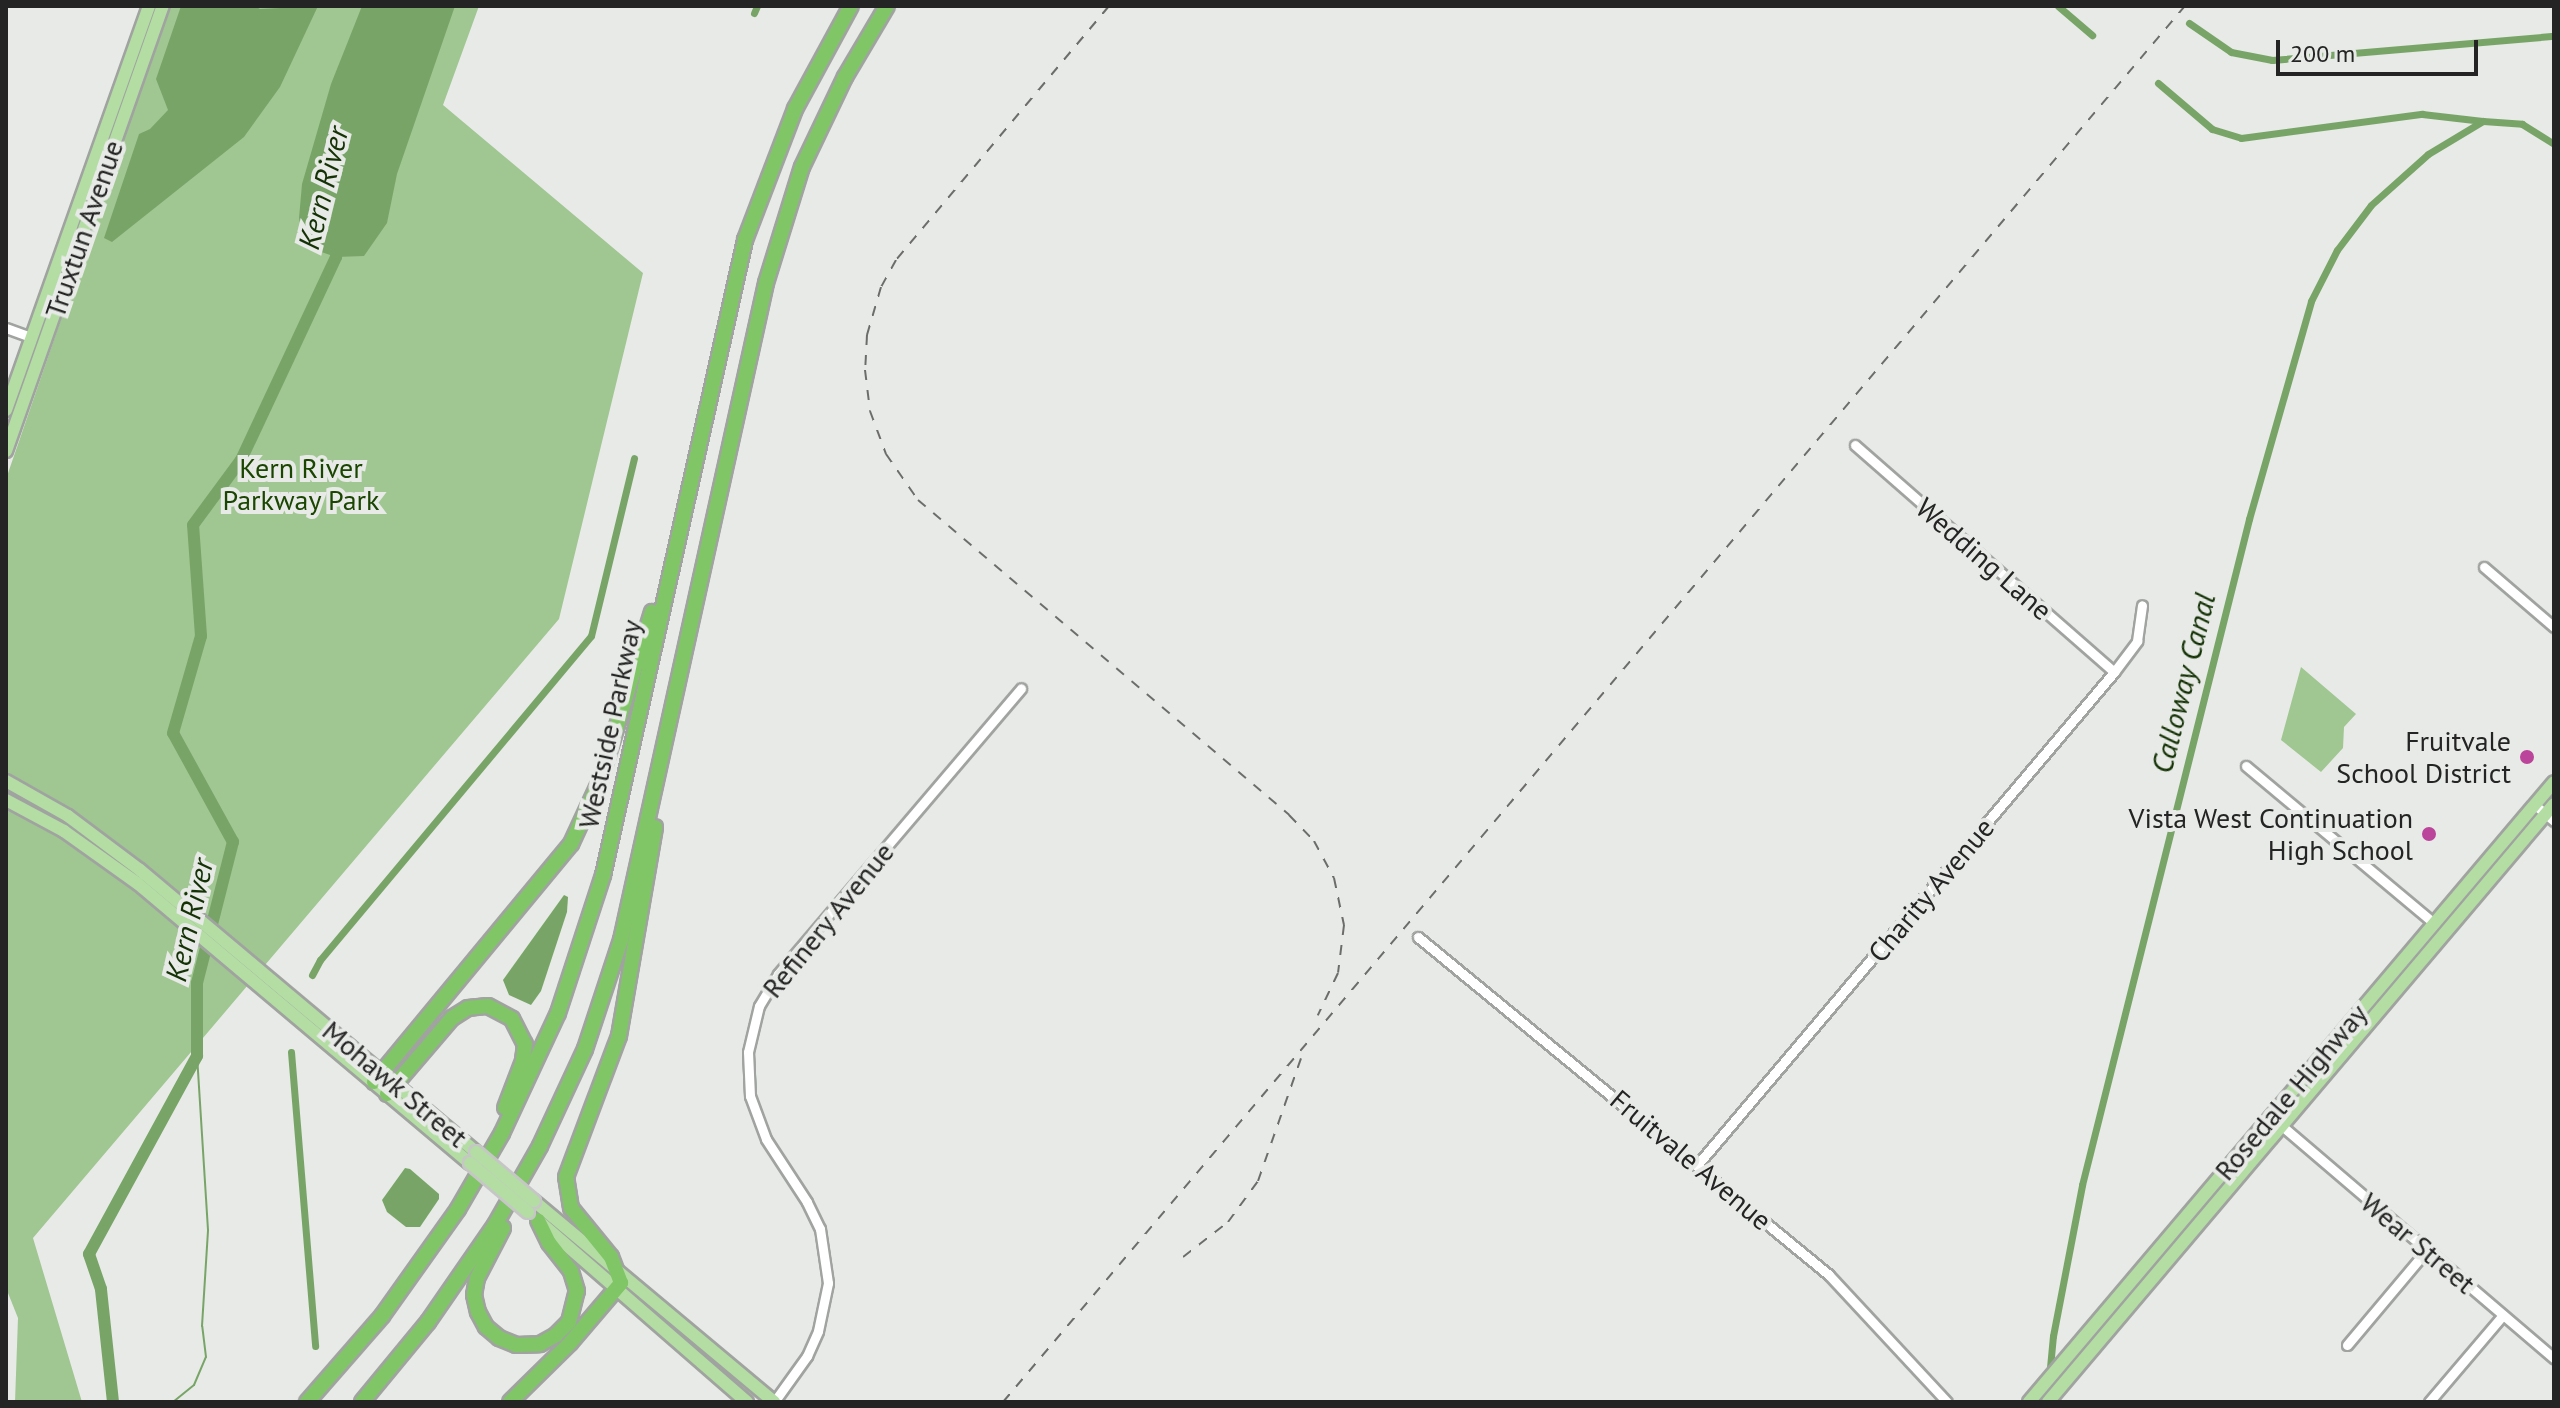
<!DOCTYPE html>
<style>
body{margin:0}
#map{position:relative;width:2560px;height:1408px;overflow:hidden;background:#e7eae6;font-family:"PT Sans",sans-serif}
div>[style]{position:absolute}
.green>*{inset:0;background:#a0c692}
.water>*{inset:0;background:#78a567}
.stream>*{height:2px;margin:-1px;padding:0 1px;transform-origin:1px;border-radius:1px;background:#78a567}
.canal>*{height:7px;margin:-3.5px;padding:0 3.5px;transform-origin:3.5px;border-radius:3.5px;background:#78a567}
.river>*{height:12px;margin:-6px;padding:0 6px;transform-origin:6px;border-radius:6px;background:#78a567}
.roads{filter:drop-shadow(2px 0 #a0a3a0) drop-shadow(-2px 0 #a0a3a0) drop-shadow(0 2px #a0a3a0) drop-shadow(0 -2px #a0a3a0)}
.minor>*{height:9px;margin:-4.5px;padding:0 4.5px;transform-origin:4.5px;border-radius:4.5px;background:#fff}
.major>*{height:12px;margin:-6px;padding:0 6px;transform-origin:6px;border-radius:6px;background:#b3dda3}
.highway>*{height:14px;margin:-7px;padding:0 7px;transform-origin:7px;border-radius:7px;background:#81c666}
.rail>*{height:2px;margin-top:-1px;transform-origin:0;background:repeating-linear-gradient(90deg,#6c6d6b 0 10px,transparent 0 20px)}
.bridges{filter:drop-shadow(2px 0 #c6c6c6) drop-shadow(-2px 0 #c6c6c6) drop-shadow(0 2px #c6c6c6) drop-shadow(0 -2px #c6c6c6)}
.major-bridge>*{height:12px;margin:-6px;padding:0 6px;transform-origin:6px;border-radius:6px;background:#b3dda3}
.dots>*{width:22px;height:22px;translate:-50% -50%;box-sizing:border-box;border:4px solid #e7eae6;border-radius:50%}
span{translate:-50% -50%;white-space:nowrap;text-align:center;line-height:1.15;-webkit-text-stroke:8px #e7eae6;paint-order:stroke}
.street-label{font-size:28px;color:#232423}
.park-label{font-size:28px;color:#1b4602}
.poi-label{font-size:28px;color:#232423}
.right{translate:-100% -50%;text-align:right}
.water-label{font-size:30px;color:#143205;font-style:italic}
.frame{position:absolute;inset:0;border:8px solid #232423;pointer-events:none}
.scale{position:absolute;left:2276px;top:40px;width:202px;height:36px;box-sizing:border-box;border:4px solid #232423;border-top:0;padding-left:10px;font-size:24px;line-height:28px;white-space:nowrap;color:#232423;-webkit-text-stroke:6px #e7eae6;paint-order:stroke}
</style>
<div id="map">
<div class="green">
<div style="clip-path:polygon(169px 6px,479px 6px,443px 105px,643px 273px,559px 619px,33px 1238px,82px 1402px,15px 1402px,18px 1318px,6px 1288px,6px 479px)"></div>
<div style="clip-path:polygon(2301px 667px,2356px 714px,2344px 727px,2343px 748px,2321px 772px,2281px 740px)"></div>
</div>
<div class="water">
<div style="clip-path:polygon(181px 6px,255px 6px,260px 9px,318px 6px,280px 87px,244px 137px,112px 242px,104px 238px,139px 134px,150px 129px,168px 110px,156px 79px)"></div>
<div style="clip-path:polygon(362px 6px,455px 6px,397px 174px,387px 223px,364px 256px,336px 257px,304px 246px,299px 218px,302px 184px,331px 84px)"></div>
<div style="clip-path:polygon(564px 895px,568px 897px,567px 912px,541px 991px,531px 1005px,509px 995px,503px 980px)"></div>
<div style="clip-path:polygon(405px 1168px,410px 1169px,439px 1194px,439px 1199px,420px 1227px,406px 1227px,387px 1212px,382px 1200px)"></div>
</div>
<div class="stream">
<div style="left:173px;top:1402px;width:27px;rotate:-39deg"></div>
<div style="left:194px;top:1385px;width:30px;rotate:-67deg"></div>
<div style="left:206px;top:1357px;width:31px;rotate:-97deg"></div>
<div style="left:202px;top:1326px;width:96px;rotate:-86.4deg"></div>
<div style="left:208px;top:1230px;width:174px;rotate:-93.6deg"></div>
</div>
<div class="canal">
<div style="left:2058px;top:6px;width:45px;rotate:40.5deg"></div>
<div style="left:754px;top:13px;width:8px;rotate:-67deg"></div>
<div style="left:2189px;top:23px;width:51px;rotate:34.6deg"></div>
<div style="left:2231px;top:52px;width:42px;rotate:11deg"></div>
<div style="left:2272px;top:60px;width:283px;rotate:-4.9deg"></div>
<div style="left:2158px;top:83px;width:71px;rotate:40.4deg"></div>
<div style="left:2212px;top:129px;width:30px;rotate:17deg"></div>
<div style="left:2241px;top:138px;width:183px;rotate:-7.6deg"></div>
<div style="left:2422px;top:114px;width:61px;rotate:6.5deg"></div>
<div style="left:312px;top:975px;width:17px;rotate:-62deg"></div>
<div style="left:320px;top:960px;width:422px;rotate:-50.1deg"></div>
<div style="left:591px;top:636px;width:183px;rotate:-76.4deg"></div>
<div style="left:291px;top:1052px;width:295px;rotate:85.3deg"></div>
<div style="left:2047px;top:1399px;width:63px;rotate:-84.6deg"></div>
<div style="left:2053px;top:1336px;width:154px;rotate:-79.1deg"></div>
<div style="left:2082px;top:1185px;width:687px;rotate:-75.92deg"></div>
<div style="left:2249px;top:519px;width:227px;rotate:-74.1deg"></div>
<div style="left:2311px;top:301px;width:57px;rotate:-63deg"></div>
<div style="left:2337px;top:250px;width:56px;rotate:-52.9deg"></div>
<div style="left:2371px;top:205px;width:76px;rotate:-41.8deg"></div>
<div style="left:2428px;top:154px;width:64px;rotate:-31deg"></div>
<div style="left:2483px;top:121px;width:39px;rotate:4deg"></div>
<div style="left:2522px;top:124px;width:38px;rotate:32deg"></div>
</div>
<div class="river">
<div style="left:113px;top:1402px;width:114px;rotate:-96.1deg"></div>
<div style="left:101px;top:1289px;width:37px;rotate:-109deg"></div>
<div style="left:89px;top:1254px;width:226px;rotate:-61.4deg"></div>
<div style="left:197px;top:1056px;width:73px;rotate:-90deg"></div>
<div style="left:197px;top:983px;width:146px;rotate:-75.7deg"></div>
<div style="left:233px;top:842px;width:124px;rotate:-118.8deg"></div>
<div style="left:173px;top:733px;width:101px;rotate:-73.9deg"></div>
<div style="left:201px;top:636px;width:111px;rotate:-94.1deg"></div>
<div style="left:193px;top:525px;width:81px;rotate:-53.6deg"></div>
<div style="left:241px;top:460px;width:224px;rotate:-64.9deg"></div>
<div style="left:336px;top:257px;width:16px;rotate:-79deg"></div>
</div>
<div class="roads">
<div class="minor">
<div style="left:6px;top:328px;width:27px;rotate:20deg"></div>
<div style="left:1855px;top:445px;width:344px;rotate:41.2deg"></div>
<div style="left:2484px;top:567px;width:92px;rotate:40.6deg"></div>
<div style="left:2246px;top:766px;width:245px;rotate:39.9deg"></div>
<div style="left:2535px;top:805px;width:25px;rotate:40deg"></div>
<div style="left:1418px;top:937px;width:532px;rotate:39.43deg"></div>
<div style="left:1829px;top:1275px;width:173px;rotate:47.1deg"></div>
<div style="left:2282px;top:1126px;width:358px;rotate:40.5deg"></div>
<div style="left:1698px;top:1164px;width:644px;rotate:-49.78deg"></div>
<div style="left:2114px;top:672px;width:39px;rotate:-53deg"></div>
<div style="left:2137px;top:641px;width:36px;rotate:-82deg"></div>
<div style="left:2347px;top:1345px;width:123px;rotate:-50deg"></div>
<div style="left:774px;top:1402px;width:57px;rotate:-54.3deg"></div>
<div style="left:807px;top:1356px;width:27px;rotate:-66deg"></div>
<div style="left:818px;top:1331px;width:49px;rotate:-78.2deg"></div>
<div style="left:828px;top:1283px;width:55px;rotate:-98.4deg"></div>
<div style="left:820px;top:1229px;width:30px;rotate:-116deg"></div>
<div style="left:807px;top:1202px;width:75px;rotate:-123.1deg"></div>
<div style="left:766px;top:1139px;width:46px;rotate:-110.4deg"></div>
<div style="left:750px;top:1096px;width:44px;rotate:-92.6deg"></div>
<div style="left:748px;top:1052px;width:47px;rotate:-76.6deg"></div>
<div style="left:759px;top:1006px;width:37px;rotate:-59deg"></div>
<div style="left:778px;top:974px;width:375px;rotate:-49.6deg"></div>
<div style="left:2429px;top:1402px;width:114px;rotate:-49.6deg"></div>
</div>
<div class="major">
<div style="left:6px;top:410px;width:429px;rotate:-70.5deg"></div>
<div style="left:6px;top:451px;width:472px;rotate:-70.6deg"></div>
<div style="left:6px;top:781px;width:71px;rotate:29.4deg"></div>
<div style="left:68px;top:816px;width:90px;rotate:36.9deg"></div>
<div style="left:140px;top:870px;width:439px;rotate:40deg"></div>
<div style="left:6px;top:800px;width:66px;rotate:28.1deg"></div>
<div style="left:64px;top:831px;width:90px;rotate:35.5deg"></div>
<div style="left:137px;top:883px;width:435px;rotate:40.1deg"></div>
<div style="left:534px;top:1201px;width:313px;rotate:39.9deg"></div>
<div style="left:541px;top:1223px;width:273px;rotate:41deg"></div>
<div style="left:2029px;top:1402px;width:812px;rotate:-49.74deg"></div>
<div style="left:2048px;top:1402px;width:783px;rotate:-49.76deg"></div>
</div>
<div class="highway">
<div style="left:374px;top:1082px;width:309px;rotate:-50.4deg"></div>
<div style="left:571px;top:844px;width:69px;rotate:-65.3deg"></div>
<div style="left:600px;top:781px;width:177px;rotate:-72.9deg"></div>
<div style="left:387px;top:1094px;width:100px;rotate:-49.5deg"></div>
<div style="left:452px;top:1018px;width:19px;rotate:-32deg"></div>
<div style="left:468px;top:1008px;width:20px;rotate:-6deg"></div>
<div style="left:488px;top:1006px;width:27px;rotate:28deg"></div>
<div style="left:512px;top:1019px;width:28px;rotate:63deg"></div>
<div style="left:525px;top:1044px;width:17px;rotate:97deg"></div>
<div style="left:523px;top:1061px;width:50px;rotate:111deg"></div>
<div style="left:503px;top:1228px;width:56px;rotate:117.5deg"></div>
<div style="left:477px;top:1278px;width:17px;rotate:100deg"></div>
<div style="left:474px;top:1295px;width:17px;rotate:77deg"></div>
<div style="left:478px;top:1312px;width:17px;rotate:62deg"></div>
<div style="left:486px;top:1327px;width:17px;rotate:40deg"></div>
<div style="left:499px;top:1338px;width:18px;rotate:22deg"></div>
<div style="left:516px;top:1345px;width:24px;rotate:-2deg"></div>
<div style="left:540px;top:1344px;width:18px;rotate:-29deg"></div>
<div style="left:556px;top:1335px;width:18px;rotate:-45deg"></div>
<div style="left:569px;top:1322px;width:32px;rotate:-76deg"></div>
<div style="left:577px;top:1291px;width:21px;rotate:-107deg"></div>
<div style="left:571px;top:1271px;width:36px;rotate:-128deg"></div>
<div style="left:549px;top:1243px;width:25px;rotate:-116deg"></div>
<div style="left:307px;top:1402px;width:114px;rotate:-48.9deg"></div>
<div style="left:382px;top:1316px;width:131px;rotate:-54.6deg"></div>
<div style="left:458px;top:1209px;width:88px;rotate:-59.9deg"></div>
<div style="left:502px;top:1133px;width:132px;rotate:-65deg"></div>
<div style="left:558px;top:1013px;width:145px;rotate:-71.9deg"></div>
<div style="left:603px;top:875px;width:651px;rotate:-77.39deg"></div>
<div style="left:745px;top:240px;width:140px;rotate:-69.1deg"></div>
<div style="left:795px;top:109px;width:117px;rotate:-61.5deg"></div>
<div style="left:362px;top:1402px;width:104px;rotate:-50.5deg"></div>
<div style="left:428px;top:1322px;width:118px;rotate:-55.4deg"></div>
<div style="left:495px;top:1225px;width:91px;rotate:-60.3deg"></div>
<div style="left:540px;top:1146px;width:107px;rotate:-65.1deg"></div>
<div style="left:585px;top:1049px;width:115px;rotate:-71.7deg"></div>
<div style="left:621px;top:940px;width:673px;rotate:-77.55deg"></div>
<div style="left:766px;top:283px;width:121px;rotate:-72.8deg"></div>
<div style="left:802px;top:167px;width:100px;rotate:-64.5deg"></div>
<div style="left:845px;top:77px;width:82px;rotate:-59.4deg"></div>
<div style="left:510px;top:1402px;width:84px;rotate:-44.5deg"></div>
<div style="left:570px;top:1343px;width:79px;rotate:-49.6deg"></div>
<div style="left:621px;top:1283px;width:28px;rotate:-111deg"></div>
<div style="left:611px;top:1257px;width:63px;rotate:-129.2deg"></div>
<div style="left:571px;top:1208px;width:31px;rotate:-99deg"></div>
<div style="left:566px;top:1177px;width:151px;rotate:-69.4deg"></div>
<div style="left:619px;top:1036px;width:212px;rotate:-80.2deg"></div>
</div>
</div>
<div class="rail">
<div style="left:1109px;top:6px;width:331px;rotate:130deg"></div>
<div style="left:896px;top:260px;width:31px;rotate:119deg"></div>
<div style="left:881px;top:287px;width:50px;rotate:106.3deg"></div>
<div style="left:867px;top:335px;width:35px;rotate:93deg"></div>
<div style="left:865px;top:370px;width:41px;rotate:83deg"></div>
<div style="left:870px;top:411px;width:46px;rotate:69.6deg"></div>
<div style="left:886px;top:454px;width:56px;rotate:55.2deg"></div>
<div style="left:918px;top:500px;width:487px;rotate:40.3deg"></div>
<div style="left:1289px;top:815px;width:36px;rotate:46deg"></div>
<div style="left:1314px;top:841px;width:42px;rotate:61.6deg"></div>
<div style="left:1334px;top:878px;width:48px;rotate:78deg"></div>
<div style="left:1344px;top:925px;width:48px;rotate:97.1deg"></div>
<div style="left:1338px;top:973px;width:47px;rotate:115.5deg"></div>
<div style="left:1183px;top:1257px;width:57px;rotate:-37.9deg"></div>
<div style="left:1228px;top:1222px;width:51px;rotate:-53.8deg"></div>
<div style="left:1258px;top:1181px;width:130px;rotate:-70.7deg"></div>
<div style="left:1003px;top:1402px;width:1829px;rotate:-49.75deg"></div>
</div>
<div class="bridges">
<div class="major-bridge">
<div style="left:476px;top:1152px;width:76px;rotate:40.2deg"></div>
<div style="left:470px;top:1163px;width:76px;rotate:40.2deg"></div>
</div>
</div>
<div class="dots">
<div style="left:2527px;top:757px;background:#bb459b"></div>
<div style="left:2429px;top:834px;background:#bb459b"></div>
</div>
<div class="street-label">
<span style="left:84px;top:229px;rotate:-71deg">Truxtun Avenue</span>
<span style="left:1984px;top:559px;rotate:41deg">Wedding Lane</span>
<span style="left:610px;top:724px;rotate:-78deg">Westside Parkway</span>
<span style="left:1931px;top:890px;rotate:-50deg">Charity Avenue</span>
<span style="left:828px;top:920px;rotate:-51deg">Refinery Avenue</span>
<span style="left:395px;top:1084px;rotate:40deg">Mohawk Street</span>
<span style="left:2291px;top:1092px;rotate:-50deg">Rosedale Highway</span>
<span style="left:1691px;top:1160px;rotate:40deg">Fruitvale Avenue</span>
<span style="left:2418px;top:1243px;rotate:40deg">Wear Street</span>
</div>
<div class="park-label">
<span style="left:301px;top:484px">Kern River<br>Parkway Park</span>
</div>
<div class="poi-label">
<span class="right" style="left:2511px;top:757px">Fruitvale<br>School District</span>
<span class="right" style="left:2413px;top:834px">Vista West Continuation<br>High School</span>
</div>
<div class="water-label">
<span style="left:323px;top:188px;rotate:-76deg">Kern River</span>
<span style="left:2183px;top:683px;rotate:-76deg">Calloway Canal</span>
<span style="left:189px;top:920px;rotate:-77deg">Kern River</span>
</div>
<div class="frame"></div>
<div class="scale">200 m</div>
</div>
